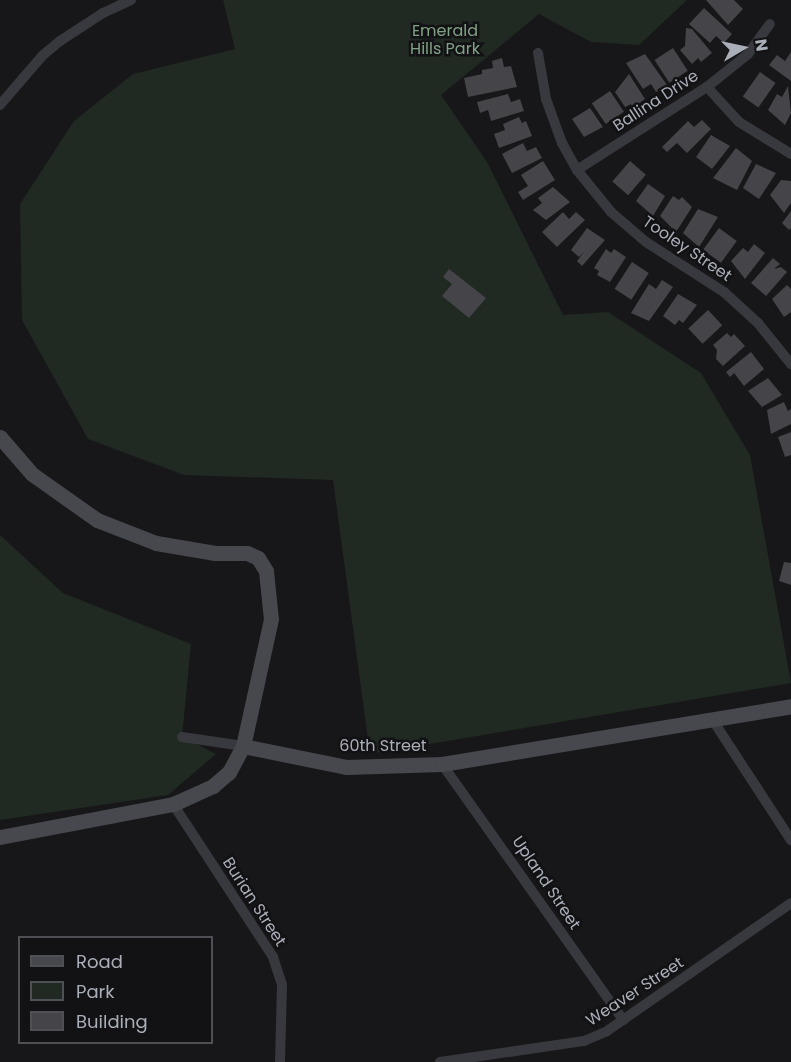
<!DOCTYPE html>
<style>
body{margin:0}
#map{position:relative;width:791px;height:1062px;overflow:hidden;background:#171719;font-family:Poppins,sans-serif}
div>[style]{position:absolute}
.green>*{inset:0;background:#212923}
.building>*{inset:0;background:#444449;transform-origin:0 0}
.street>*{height:10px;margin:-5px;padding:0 5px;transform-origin:5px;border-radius:5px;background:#38393e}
.secondary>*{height:15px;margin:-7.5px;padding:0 7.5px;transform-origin:7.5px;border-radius:7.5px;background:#46484e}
span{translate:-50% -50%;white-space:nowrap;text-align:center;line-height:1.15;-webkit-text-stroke:5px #121214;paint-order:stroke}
.park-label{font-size:16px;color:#82a286}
.street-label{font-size:16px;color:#aaaeb8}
.legend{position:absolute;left:18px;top:936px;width:195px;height:108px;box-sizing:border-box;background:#121214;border:2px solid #4f5056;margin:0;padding:8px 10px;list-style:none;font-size:18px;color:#aaaeb8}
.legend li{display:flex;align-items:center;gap:12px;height:30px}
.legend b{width:30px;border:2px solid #4f5056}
.north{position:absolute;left:713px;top:18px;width:60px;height:60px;-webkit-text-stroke:4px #121214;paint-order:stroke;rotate:81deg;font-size:16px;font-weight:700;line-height:24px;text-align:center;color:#aaaeb8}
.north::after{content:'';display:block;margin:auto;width:21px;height:27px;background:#aaaeb8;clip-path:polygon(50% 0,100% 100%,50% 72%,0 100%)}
</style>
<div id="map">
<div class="green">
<div style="clip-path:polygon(223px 0,687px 0,639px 45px,591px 42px,539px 14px,441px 95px,487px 162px,563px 315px,608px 312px,701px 373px,750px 455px,791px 683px,370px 754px,333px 480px,184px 475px,88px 439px,22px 320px,20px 204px,74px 121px,133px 74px,235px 49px)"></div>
<div style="clip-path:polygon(0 535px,63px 593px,191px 644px,182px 737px,216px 754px,168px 795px,0 820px)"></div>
</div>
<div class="building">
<div style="clip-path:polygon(706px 0,734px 0,743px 9px,728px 25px)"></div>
<div style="clip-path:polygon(704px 8px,732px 34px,724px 43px,716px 36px,710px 43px,689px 24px)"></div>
<div style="clip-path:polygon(686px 28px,692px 29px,712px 53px,701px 62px,698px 58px,692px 64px,680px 50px,685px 46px)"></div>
<div style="left:673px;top:48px;width:27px;height:22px;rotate:57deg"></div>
<div style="clip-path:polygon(791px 52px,791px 81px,769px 65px,777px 55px,785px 61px)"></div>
<div style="clip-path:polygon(645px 54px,667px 85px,656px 92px,651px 84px,643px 89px,626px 63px)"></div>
<div style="clip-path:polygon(502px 58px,504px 67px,511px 66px,517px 87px,468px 97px,464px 78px,482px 74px,482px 70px,493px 68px,492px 61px)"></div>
<div style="left:760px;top:72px;width:19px;height:30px;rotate:35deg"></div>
<div style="clip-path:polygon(629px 74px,645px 99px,633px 108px,631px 104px,625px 107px,615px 92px)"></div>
<div style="clip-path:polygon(788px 86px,791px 113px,785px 125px,768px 110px,777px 94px,782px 97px)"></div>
<div style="left:610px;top:91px;width:25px;height:22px;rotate:56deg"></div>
<div style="clip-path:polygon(508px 94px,511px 102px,520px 99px,524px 111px,491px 121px,488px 110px,480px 113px,477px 102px)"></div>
<div style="clip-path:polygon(590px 108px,603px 127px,584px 137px,572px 119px)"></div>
<div style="clip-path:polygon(519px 117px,522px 123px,526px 121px,532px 136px,499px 148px,494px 134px,505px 130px,503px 124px)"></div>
<div style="clip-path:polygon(702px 120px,711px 129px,687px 153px,677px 143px,667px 152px,662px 147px,688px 121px,694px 127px)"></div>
<div style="clip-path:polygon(711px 135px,730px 146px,712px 169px,696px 157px)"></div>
<div style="clip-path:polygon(523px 143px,527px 151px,536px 147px,542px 158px,512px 173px,502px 154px)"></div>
<div style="clip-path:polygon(736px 148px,752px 161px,737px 190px,713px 178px)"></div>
<div style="clip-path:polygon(543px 161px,555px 180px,523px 200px,518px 192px,528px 186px,521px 175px)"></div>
<div style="left:630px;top:161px;width:21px;height:27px;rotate:41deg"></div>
<div style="clip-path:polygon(756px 164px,776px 173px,759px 199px,743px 188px)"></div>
<div style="clip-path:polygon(781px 180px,791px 181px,791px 203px,784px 213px,770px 195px)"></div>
<div style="clip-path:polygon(648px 184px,665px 196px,653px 216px,636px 201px)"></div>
<div style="clip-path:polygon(553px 187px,570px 202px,546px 220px,533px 210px,542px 203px,538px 198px)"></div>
<div style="clip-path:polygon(673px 196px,679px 200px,682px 197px,692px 207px,676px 232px,660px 216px)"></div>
<div style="clip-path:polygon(698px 209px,718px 217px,699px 247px,683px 233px)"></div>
<div style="clip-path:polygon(791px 211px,791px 228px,789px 230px,782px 223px)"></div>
<div style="clip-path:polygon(563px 212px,569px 219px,576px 212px,585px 220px,557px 247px,542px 232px)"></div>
<div style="clip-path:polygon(587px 228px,605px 240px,582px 266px,577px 261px,584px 252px,579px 257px,571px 250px)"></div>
<div style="left:719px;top:228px;width:22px;height:27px;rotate:36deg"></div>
<div style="clip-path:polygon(754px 244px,765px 253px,745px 279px,731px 261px,743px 248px,748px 252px)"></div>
<div style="clip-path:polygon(606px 249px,611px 253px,614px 249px,626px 257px,610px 282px,597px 275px,599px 271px,594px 268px)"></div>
<div style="clip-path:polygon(773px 258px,780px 264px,774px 269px,781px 267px,787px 272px,766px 296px,751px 283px)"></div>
<div style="left:632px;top:262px;width:20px;height:32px;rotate:33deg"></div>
<div style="clip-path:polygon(449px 269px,486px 298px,469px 318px,442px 296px,452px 284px,443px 277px)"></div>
<div style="clip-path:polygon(662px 280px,673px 287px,649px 321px,631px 313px,649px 284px,656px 289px)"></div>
<div style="clip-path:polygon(787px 285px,791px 289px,791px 312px,784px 317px,772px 299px)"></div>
<div style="clip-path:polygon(678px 294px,697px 305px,683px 323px,679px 320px,675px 325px,663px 316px)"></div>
<div style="left:708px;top:310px;width:21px;height:27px;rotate:47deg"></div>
<div style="clip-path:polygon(727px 333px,731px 337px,734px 334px,745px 346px,723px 366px,716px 359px,717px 350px,713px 345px)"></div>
<div style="clip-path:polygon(751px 352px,764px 369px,744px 386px,734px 373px,730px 377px,726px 372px)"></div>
<div style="clip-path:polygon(768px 378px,782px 395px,762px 407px,748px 391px)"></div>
<div style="clip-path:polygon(784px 402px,788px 411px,791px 409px,791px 424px,771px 434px,767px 410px)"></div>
<div style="clip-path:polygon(791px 432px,791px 455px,785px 457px,778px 437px)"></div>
<div style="clip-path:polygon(784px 562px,791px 563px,791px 585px,779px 581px)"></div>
</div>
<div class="street">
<div style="left:538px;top:53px;width:47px;rotate:80.1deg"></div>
<div style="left:546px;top:99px;width:47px;rotate:70deg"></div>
<div style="left:562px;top:143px;width:31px;rotate:61deg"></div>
<div style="left:577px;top:170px;width:54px;rotate:51deg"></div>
<div style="left:611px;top:212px;width:46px;rotate:40.6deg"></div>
<div style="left:646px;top:242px;width:93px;rotate:32.7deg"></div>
<div style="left:724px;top:292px;width:46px;rotate:42.4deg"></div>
<div style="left:758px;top:323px;width:53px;rotate:51.2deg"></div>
<div style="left:707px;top:87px;width:47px;rotate:47.6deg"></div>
<div style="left:739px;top:122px;width:61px;rotate:31.6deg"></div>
<div style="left:0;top:105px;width:65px;rotate:-49.4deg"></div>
<div style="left:42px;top:56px;width:23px;rotate:-40deg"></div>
<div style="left:60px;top:41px;width:51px;rotate:-33.1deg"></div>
<div style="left:103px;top:13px;width:31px;rotate:-25deg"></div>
<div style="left:577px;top:170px;width:154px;rotate:-32.6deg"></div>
<div style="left:707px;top:87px;width:53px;rotate:-38.8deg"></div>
<div style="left:748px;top:54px;width:37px;rotate:-54deg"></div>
<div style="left:712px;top:719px;width:145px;rotate:56.9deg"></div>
<div style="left:182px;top:737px;width:62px;rotate:8.4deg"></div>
<div style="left:442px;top:764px;width:314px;rotate:54.7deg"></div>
<div style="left:173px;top:804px;width:183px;rotate:56.8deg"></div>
<div style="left:273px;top:957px;width:29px;rotate:72deg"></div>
<div style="left:282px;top:985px;width:77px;rotate:91.5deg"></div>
<div style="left:440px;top:1062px;width:146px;rotate:-8.3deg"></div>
<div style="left:584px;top:1041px;width:25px;rotate:-23deg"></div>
<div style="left:607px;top:1031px;width:224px;rotate:-34.8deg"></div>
</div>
<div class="secondary">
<div style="left:0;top:437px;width:49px;rotate:49.1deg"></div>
<div style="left:32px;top:474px;width:80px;rotate:35.3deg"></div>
<div style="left:97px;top:520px;width:63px;rotate:21.3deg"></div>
<div style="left:156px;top:543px;width:60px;rotate:9.6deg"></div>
<div style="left:215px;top:553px;width:32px"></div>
<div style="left:247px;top:553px;width:12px;rotate:24deg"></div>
<div style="left:258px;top:558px;width:15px;rotate:58deg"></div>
<div style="left:266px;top:571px;width:48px;rotate:84.1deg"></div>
<div style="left:271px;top:619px;width:130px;rotate:102.4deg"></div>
<div style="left:243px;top:746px;width:30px;rotate:118deg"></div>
<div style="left:229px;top:772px;width:21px;rotate:139deg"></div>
<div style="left:213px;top:786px;width:44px;rotate:155.8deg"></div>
<div style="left:173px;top:804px;width:176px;rotate:169.2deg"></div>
<div style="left:243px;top:746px;width:105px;rotate:11.5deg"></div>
<div style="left:346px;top:767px;width:96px;rotate:-1.8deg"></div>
<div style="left:442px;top:764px;width:354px;rotate:-9.4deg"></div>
</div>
<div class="park-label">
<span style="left:445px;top:40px">Emerald<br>Hills Park</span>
</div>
<div class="street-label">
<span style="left:656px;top:101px;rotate:-33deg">Ballina Drive</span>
<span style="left:687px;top:249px;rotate:34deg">Tooley Street</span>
<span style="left:383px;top:746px">60th Street</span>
<span style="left:546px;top:883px;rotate:56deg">Upland Street</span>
<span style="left:254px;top:902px;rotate:57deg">Burian Street</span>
<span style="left:635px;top:992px;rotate:-33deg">Weaver Street</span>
</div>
<ul class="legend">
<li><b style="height:8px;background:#46484e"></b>Road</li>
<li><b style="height:16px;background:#212923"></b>Park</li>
<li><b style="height:16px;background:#444449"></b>Building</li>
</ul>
<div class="north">N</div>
</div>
